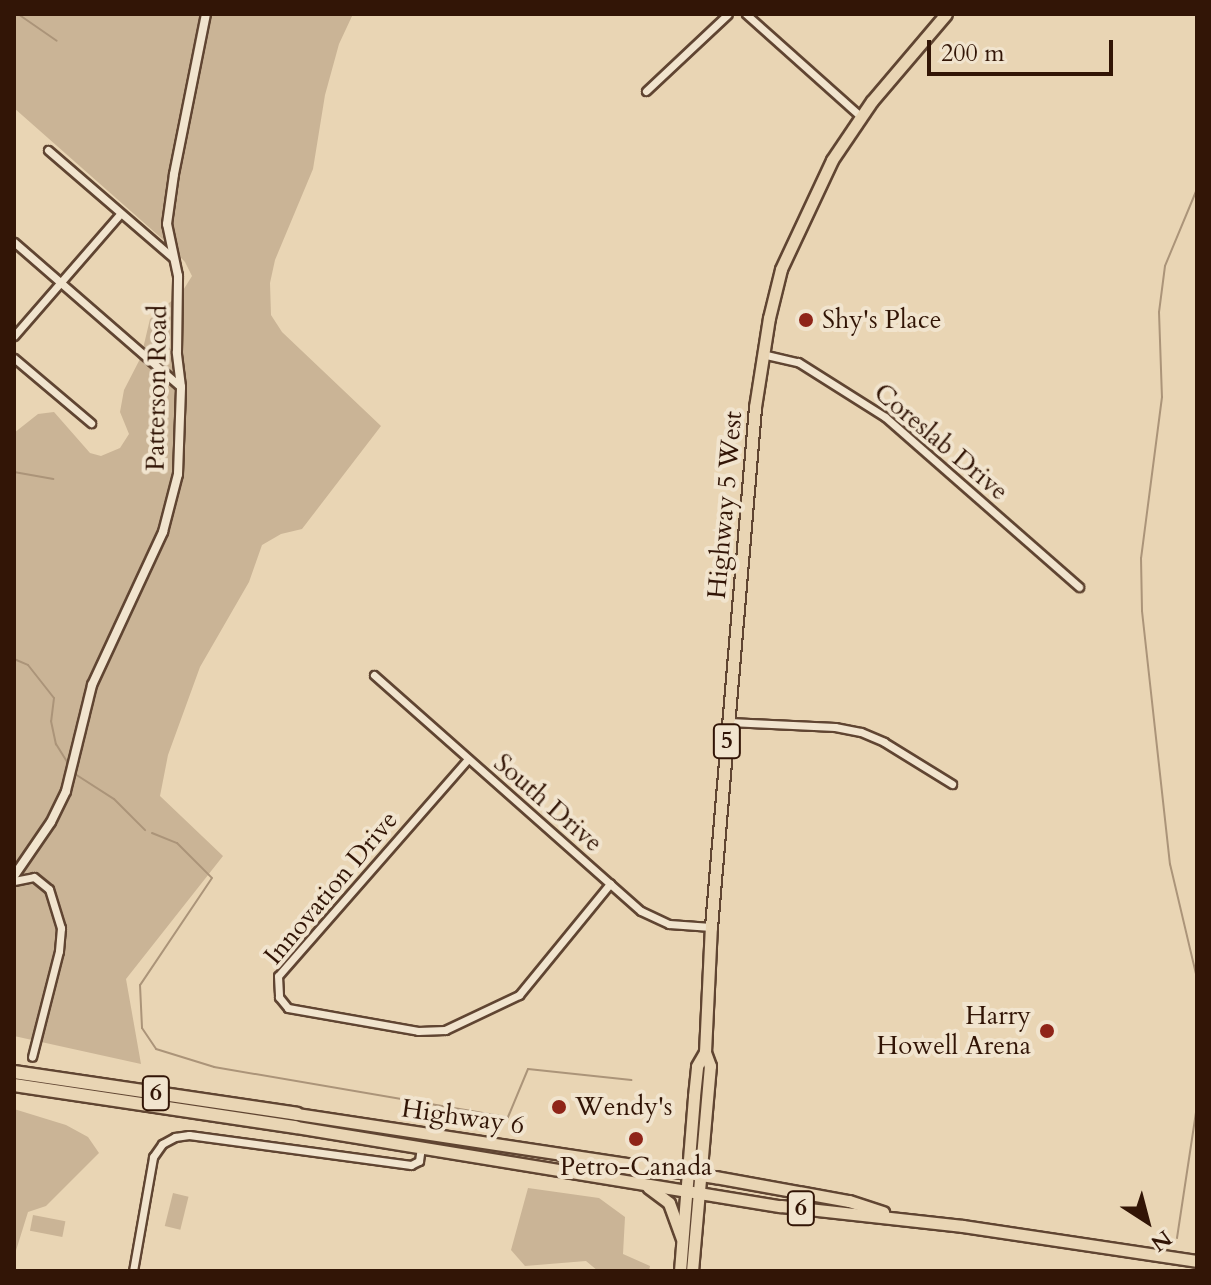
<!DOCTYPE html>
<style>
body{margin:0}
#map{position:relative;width:1211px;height:1285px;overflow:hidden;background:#e9d5b4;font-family:Cardo,serif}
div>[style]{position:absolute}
.green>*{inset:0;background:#cab496;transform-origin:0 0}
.stream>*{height:2px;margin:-1px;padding:0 1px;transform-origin:1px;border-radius:1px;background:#ab9479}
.roads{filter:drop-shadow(2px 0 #604532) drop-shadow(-2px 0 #604532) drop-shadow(0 2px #604532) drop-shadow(0 -2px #604532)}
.minor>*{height:7px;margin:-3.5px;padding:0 3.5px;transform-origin:3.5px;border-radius:3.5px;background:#f1e4ce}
.tertiary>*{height:8px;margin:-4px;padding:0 4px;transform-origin:4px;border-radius:4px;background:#f1e4ce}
.primary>*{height:11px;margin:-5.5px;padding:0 5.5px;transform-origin:5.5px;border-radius:5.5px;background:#e9d5b4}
.trunk>*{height:11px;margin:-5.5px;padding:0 5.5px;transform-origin:5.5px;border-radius:5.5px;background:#e9d5b4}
.motorway>*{height:12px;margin:-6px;padding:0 6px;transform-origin:6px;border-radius:6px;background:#e9d5b4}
.dots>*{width:22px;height:22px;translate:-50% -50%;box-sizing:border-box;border:4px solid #f1e4ce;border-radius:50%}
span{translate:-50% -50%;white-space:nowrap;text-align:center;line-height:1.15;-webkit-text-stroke:8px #f1e4ce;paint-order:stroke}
.shield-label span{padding:2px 6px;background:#f1e4ce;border:2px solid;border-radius:6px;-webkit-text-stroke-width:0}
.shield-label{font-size:24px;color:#321506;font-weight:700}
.poi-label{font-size:26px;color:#321506}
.left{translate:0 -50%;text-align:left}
.right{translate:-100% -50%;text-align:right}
.street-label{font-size:26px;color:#321506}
.frame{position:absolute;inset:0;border:16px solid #321506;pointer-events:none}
.north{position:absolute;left:1107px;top:1181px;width:80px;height:80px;-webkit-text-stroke:6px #f1e4ce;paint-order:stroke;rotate:144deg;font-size:22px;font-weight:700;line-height:32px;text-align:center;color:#321506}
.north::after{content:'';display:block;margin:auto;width:28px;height:36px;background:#321506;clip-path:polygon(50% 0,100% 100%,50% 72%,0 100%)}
.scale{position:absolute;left:927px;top:40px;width:186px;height:36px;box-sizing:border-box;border:4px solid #321506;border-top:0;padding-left:10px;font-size:24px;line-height:28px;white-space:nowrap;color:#321506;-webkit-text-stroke:6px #f1e4ce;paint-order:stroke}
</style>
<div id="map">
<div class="green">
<div style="clip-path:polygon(14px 14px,353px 14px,339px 44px,325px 95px,313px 169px,275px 260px,270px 283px,271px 315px,282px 332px,381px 426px,302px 529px,281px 534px,262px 545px,249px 582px,200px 667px,168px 755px,160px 796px,223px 856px,126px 979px,141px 1064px,14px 1036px,14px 433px,38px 414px,54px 412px,90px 453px,101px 456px,120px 448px,129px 434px,120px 412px,124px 390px,141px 357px,150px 319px,182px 292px,192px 276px,185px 262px,168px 244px,14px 108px)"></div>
<div style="clip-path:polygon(14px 1109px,66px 1125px,88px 1137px,99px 1153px,46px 1206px,28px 1212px,14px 1257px)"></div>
<div style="clip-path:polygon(528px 1188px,599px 1198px,625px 1217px,623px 1254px,650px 1266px,649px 1271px,598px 1271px,586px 1261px,525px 1266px,511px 1250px)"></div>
<div style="left:173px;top:1193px;width:16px;height:34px;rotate:14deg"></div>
<div style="left:33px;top:1215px;width:33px;height:16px;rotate:11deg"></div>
</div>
<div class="stream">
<div style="left:18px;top:14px;width:47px;rotate:34.7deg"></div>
<div style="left:1197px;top:189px;width:83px;rotate:112.6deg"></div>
<div style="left:1165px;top:266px;width:46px;rotate:97.4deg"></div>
<div style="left:1159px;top:312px;width:85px;rotate:88deg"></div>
<div style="left:1162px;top:397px;width:162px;rotate:97.4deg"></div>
<div style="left:1141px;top:558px;width:53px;rotate:88.9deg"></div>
<div style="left:1142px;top:611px;width:255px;rotate:83.7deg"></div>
<div style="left:1170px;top:864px;width:117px;rotate:76.7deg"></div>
<div style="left:14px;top:472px;width:40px;rotate:10deg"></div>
<div style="left:14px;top:659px;width:15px;rotate:23deg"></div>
<div style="left:28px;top:665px;width:42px;rotate:51.8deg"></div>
<div style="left:54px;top:698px;width:23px;rotate:97deg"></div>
<div style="left:51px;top:721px;width:24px;rotate:78deg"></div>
<div style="left:56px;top:744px;width:22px;rotate:58deg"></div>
<div style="left:75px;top:774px;width:46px;rotate:32.7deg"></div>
<div style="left:114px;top:799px;width:44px;rotate:45deg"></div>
<div style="left:152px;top:833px;width:27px;rotate:22deg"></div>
<div style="left:177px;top:843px;width:49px;rotate:45deg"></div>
<div style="left:212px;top:878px;width:129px;rotate:123.9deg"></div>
<div style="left:140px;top:985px;width:43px;rotate:87.3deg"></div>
<div style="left:142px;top:1028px;width:25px;rotate:56deg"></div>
<div style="left:156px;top:1049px;width:61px;rotate:17.2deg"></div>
<div style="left:214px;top:1067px;width:298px;rotate:9.7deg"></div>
<div style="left:508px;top:1117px;width:52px;rotate:-67.4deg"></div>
<div style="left:528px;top:1069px;width:104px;rotate:6.1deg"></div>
<div style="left:1177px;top:1238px;width:134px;rotate:-81.4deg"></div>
</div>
<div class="roads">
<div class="minor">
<div style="left:746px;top:14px;width:153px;rotate:41.8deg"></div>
<div style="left:646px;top:91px;width:112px;rotate:-43.2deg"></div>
<div style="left:48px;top:150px;width:164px;rotate:40.8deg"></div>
<div style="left:14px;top:242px;width:221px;rotate:41deg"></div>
<div style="left:14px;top:336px;width:162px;rotate:-49deg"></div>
<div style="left:762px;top:354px;width:37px;rotate:13deg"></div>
<div style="left:798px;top:362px;width:103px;rotate:32.3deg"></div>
<div style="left:885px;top:417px;width:258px;rotate:41.2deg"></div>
<div style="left:14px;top:358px;width:101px;rotate:40.2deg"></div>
<div style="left:374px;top:675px;width:356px;rotate:41.5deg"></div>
<div style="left:641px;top:911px;width:31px;rotate:25deg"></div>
<div style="left:669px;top:924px;width:42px;rotate:4.1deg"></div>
<div style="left:729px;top:722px;width:106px;rotate:2.7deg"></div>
<div style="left:835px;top:727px;width:26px;rotate:11deg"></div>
<div style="left:861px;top:732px;width:25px;rotate:23deg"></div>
<div style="left:884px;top:742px;width:80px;rotate:31.7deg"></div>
<div style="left:468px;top:759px;width:288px;rotate:131.2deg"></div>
<div style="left:278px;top:976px;width:21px;rotate:87deg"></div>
<div style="left:279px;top:997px;width:14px;rotate:51deg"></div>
<div style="left:288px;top:1008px;width:132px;rotate:10deg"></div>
<div style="left:418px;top:1031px;width:27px;rotate:-2deg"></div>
<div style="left:445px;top:1030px;width:82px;rotate:-25.3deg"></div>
<div style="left:519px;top:995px;width:144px;rotate:-50.7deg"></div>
<div style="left:14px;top:881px;width:20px;rotate:-11deg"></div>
<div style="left:34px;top:877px;width:19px;rotate:39deg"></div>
<div style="left:49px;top:889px;width:41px;rotate:72.9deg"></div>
<div style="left:61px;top:928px;width:23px;rotate:95deg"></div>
<div style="left:59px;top:951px;width:109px;rotate:104.3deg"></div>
<div style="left:133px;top:1271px;width:116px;rotate:-80deg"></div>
<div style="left:153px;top:1157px;width:16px;rotate:-55deg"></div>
<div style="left:162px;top:1144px;width:15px;rotate:-28deg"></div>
<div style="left:175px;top:1137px;width:14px;rotate:-8deg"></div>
<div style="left:189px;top:1135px;width:224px;rotate:7.7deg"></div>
<div style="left:411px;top:1165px;width:9px;rotate:-27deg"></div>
<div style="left:419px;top:1161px;width:15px;rotate:-82deg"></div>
</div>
<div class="tertiary">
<div style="left:14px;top:876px;width:65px;rotate:-55.6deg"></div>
<div style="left:51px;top:822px;width:34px;rotate:-64deg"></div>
<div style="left:66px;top:791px;width:109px;rotate:-76.2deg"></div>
<div style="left:92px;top:685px;width:169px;rotate:-65.1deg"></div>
<div style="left:163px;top:532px;width:60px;rotate:-75.5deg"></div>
<div style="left:178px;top:474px;width:87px;rotate:-88deg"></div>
<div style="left:181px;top:387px;width:35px;rotate:-97deg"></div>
<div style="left:177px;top:352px;width:76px;rotate:-89.2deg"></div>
<div style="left:178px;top:276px;width:53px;rotate:-101.9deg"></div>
<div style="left:167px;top:224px;width:50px;rotate:-82deg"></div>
<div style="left:174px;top:174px;width:163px;rotate:-78.7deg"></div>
</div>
<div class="primary">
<div style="left:680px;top:1271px;width:176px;rotate:-85.4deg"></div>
<div style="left:694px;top:1096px;width:30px;rotate:-84deg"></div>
<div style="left:697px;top:1066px;width:16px;rotate:-60deg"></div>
<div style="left:692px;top:1271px;width:206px;rotate:-85deg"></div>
<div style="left:710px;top:1066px;width:15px;rotate:-110deg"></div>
<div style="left:705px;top:1052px;width:125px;rotate:-87.3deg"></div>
<div style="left:711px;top:927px;width:522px;rotate:-85.16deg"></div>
<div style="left:755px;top:407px;width:90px;rotate:-81.1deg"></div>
<div style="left:769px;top:318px;width:50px;rotate:-76.2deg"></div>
<div style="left:781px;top:269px;width:120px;rotate:-64.9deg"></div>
<div style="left:832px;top:160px;width:71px;rotate:-55.9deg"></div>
<div style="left:872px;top:101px;width:114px;rotate:-49.6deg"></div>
</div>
<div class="trunk">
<div style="left:297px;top:1114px;width:423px;rotate:8.6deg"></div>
<div style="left:715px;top:1177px;width:136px;rotate:10.2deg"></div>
<div style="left:849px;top:1201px;width:36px;rotate:18deg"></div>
<div style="left:296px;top:1127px;width:491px;rotate:9.3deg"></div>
<div style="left:781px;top:1206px;width:183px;rotate:6.3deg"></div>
<div style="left:963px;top:1226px;width:237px;rotate:8.5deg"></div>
<div style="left:648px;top:1187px;width:26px;rotate:37deg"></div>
<div style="left:669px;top:1203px;width:37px;rotate:70deg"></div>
</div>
<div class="motorway">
<div style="left:14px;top:1072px;width:286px;rotate:8.4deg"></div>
<div style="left:14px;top:1085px;width:285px;rotate:8.5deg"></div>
</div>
</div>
<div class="dots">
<div style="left:806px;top:320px;background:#8f2418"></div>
<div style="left:1047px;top:1031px;background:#8f2418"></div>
<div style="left:559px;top:1107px;background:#8f2418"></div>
<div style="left:636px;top:1139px;background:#8f2418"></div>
</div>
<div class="shield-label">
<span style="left:727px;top:741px">5</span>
<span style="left:156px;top:1093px">6</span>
<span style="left:801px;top:1208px">6</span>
</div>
<div class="poi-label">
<span class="left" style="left:822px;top:320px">Shy's Place</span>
<span class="right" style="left:1031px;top:1031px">Harry<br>Howell Arena</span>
<span class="left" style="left:575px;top:1107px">Wendy's</span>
<span style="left:636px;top:1167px">Petro-Canada</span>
</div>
<div class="street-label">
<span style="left:157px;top:388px;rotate:-89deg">Patterson Road</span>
<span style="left:941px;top:442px;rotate:40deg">Coreslab Drive</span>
<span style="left:725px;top:505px;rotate:-85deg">Highway 5 West</span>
<span style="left:548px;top:803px;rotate:41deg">South Drive</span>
<span style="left:331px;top:888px;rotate:-50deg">Innovation Drive</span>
<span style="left:463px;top:1117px;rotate:8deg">Highway 6</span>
</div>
<div class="frame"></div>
<div class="north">N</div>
<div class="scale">200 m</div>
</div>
